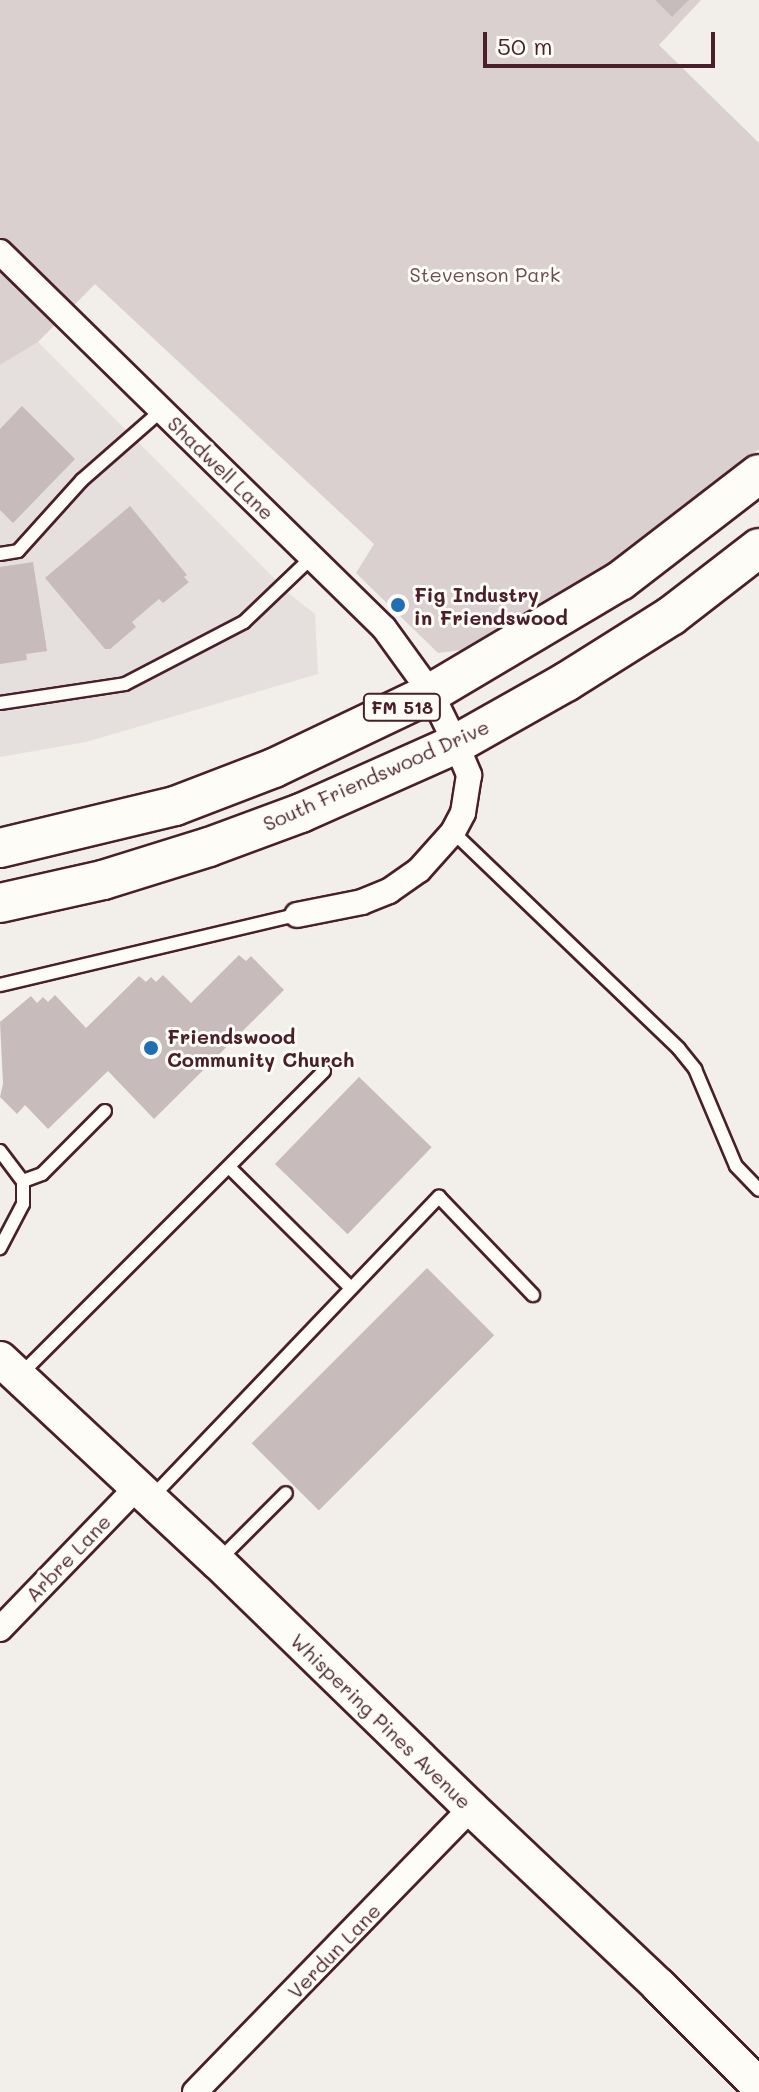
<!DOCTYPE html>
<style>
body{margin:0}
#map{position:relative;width:759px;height:2092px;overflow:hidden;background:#f2efeb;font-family:Mali,sans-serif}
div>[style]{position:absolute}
.built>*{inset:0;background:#e5dfdd}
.green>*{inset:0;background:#d9d0cf}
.building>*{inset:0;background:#c8bbbb;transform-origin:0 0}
.roads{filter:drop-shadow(2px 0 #4a1f2b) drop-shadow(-2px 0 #4a1f2b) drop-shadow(0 2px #4a1f2b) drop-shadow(0 -2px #4a1f2b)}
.service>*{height:12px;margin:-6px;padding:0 6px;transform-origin:6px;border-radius:6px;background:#fdfcf7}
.minor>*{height:24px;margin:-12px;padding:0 12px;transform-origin:12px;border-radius:12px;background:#fdfcf7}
.secondary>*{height:34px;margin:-17px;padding:0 17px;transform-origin:17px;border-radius:17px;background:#fdfcf7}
.primary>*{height:38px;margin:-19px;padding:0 19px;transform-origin:19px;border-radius:19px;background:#fdfcf7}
.dots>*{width:22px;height:22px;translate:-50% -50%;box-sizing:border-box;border:4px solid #fdfcf7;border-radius:50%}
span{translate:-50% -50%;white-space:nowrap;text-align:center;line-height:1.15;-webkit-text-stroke:6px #fdfcf7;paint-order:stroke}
.shield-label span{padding:2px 6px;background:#fdfcf7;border:2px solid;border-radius:6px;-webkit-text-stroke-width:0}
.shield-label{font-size:18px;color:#4a1f2b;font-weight:700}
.park-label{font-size:20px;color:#6e4b54}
.street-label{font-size:20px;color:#4a1f2b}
.poi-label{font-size:20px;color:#4a1f2b;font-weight:700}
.left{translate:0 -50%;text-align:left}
.scale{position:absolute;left:483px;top:32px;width:232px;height:36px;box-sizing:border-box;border:4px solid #4a1f2b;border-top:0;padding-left:10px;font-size:24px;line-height:28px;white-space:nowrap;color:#4a1f2b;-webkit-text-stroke:6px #fdfcf7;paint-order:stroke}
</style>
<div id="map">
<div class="built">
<div style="clip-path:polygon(38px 342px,292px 596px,315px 614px,318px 674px,86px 742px,0 757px,0 365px)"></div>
</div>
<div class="green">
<div style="clip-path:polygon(0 0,701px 0,659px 45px,759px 143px,759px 449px,605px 569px,469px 649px,438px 653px,356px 573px,374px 544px,95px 284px,38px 342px,0 365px)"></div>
</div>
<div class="building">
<div style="clip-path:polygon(655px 0,689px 0,672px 17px)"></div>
<div style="clip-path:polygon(22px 406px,75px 459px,13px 523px,0 510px,0 429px)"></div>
<div style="clip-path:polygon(130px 506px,187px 575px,184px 577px,189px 582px,163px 603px,159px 599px,132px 622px,136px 627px,110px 649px,105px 649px,45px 578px)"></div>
<div style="clip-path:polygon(33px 562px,47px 651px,26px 654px,27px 660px,0 664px,0 567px)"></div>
<div style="clip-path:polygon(239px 955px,246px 961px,251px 956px,284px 990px,154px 1119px,108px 1071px,48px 1129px,25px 1105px,17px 1114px,0 1097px,3px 1084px,0 1022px,31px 996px,37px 1003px,43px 997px,48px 1002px,55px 995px,86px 1028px,139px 976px,146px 982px,151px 977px,156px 982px,163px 975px,191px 1003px)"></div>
<div style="left:359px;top:1077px;width:101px;height:121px;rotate:44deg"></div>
<div style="left:427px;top:1268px;width:95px;height:248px;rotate:45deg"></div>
</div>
<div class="roads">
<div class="service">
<div style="left:0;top:554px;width:18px;rotate:-9deg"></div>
<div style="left:18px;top:551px;width:96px;rotate:-48deg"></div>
<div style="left:82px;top:480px;width:106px;rotate:-41.2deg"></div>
<div style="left:0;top:703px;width:126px;rotate:-8.6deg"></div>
<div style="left:125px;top:684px;width:134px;rotate:-27.5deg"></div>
<div style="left:244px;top:622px;width:94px;rotate:-43.7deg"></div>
<div style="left:453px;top:832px;width:313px;rotate:43.8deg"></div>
<div style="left:679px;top:1049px;width:26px;rotate:51deg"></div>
<div style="left:695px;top:1069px;width:105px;rotate:67.1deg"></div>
<div style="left:736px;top:1166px;width:33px;rotate:46deg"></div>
<div style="left:0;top:985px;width:305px;rotate:-13.3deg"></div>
<div style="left:0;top:1151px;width:38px;rotate:53deg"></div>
<div style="left:23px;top:1181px;width:23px;rotate:90deg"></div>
<div style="left:23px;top:1204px;width:50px;rotate:117.6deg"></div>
<div style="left:229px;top:1167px;width:170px;rotate:44.8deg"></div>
<div style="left:23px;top:1181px;width:20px;rotate:-20deg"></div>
<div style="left:42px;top:1174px;width:89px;rotate:-45deg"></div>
<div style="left:20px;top:1375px;width:430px;rotate:-45deg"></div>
<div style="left:151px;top:1498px;width:417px;rotate:-46.3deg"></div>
<div style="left:439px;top:1197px;width:136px;rotate:46.2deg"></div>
<div style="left:220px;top:1559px;width:93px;rotate:-45deg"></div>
</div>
<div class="minor">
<div style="left:0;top:252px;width:537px;rotate:44.4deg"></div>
<div style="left:384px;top:628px;width:80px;rotate:54.1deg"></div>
<div style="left:431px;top:693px;width:57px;rotate:63.9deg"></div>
<div style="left:456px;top:744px;width:34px;rotate:67deg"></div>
<div style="left:469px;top:775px;width:38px;rotate:99deg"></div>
<div style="left:463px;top:813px;width:21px;rotate:118deg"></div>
<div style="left:453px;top:832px;width:51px;rotate:131.8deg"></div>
<div style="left:419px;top:870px;width:37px;rotate:145deg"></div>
<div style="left:389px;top:891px;width:29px;rotate:158deg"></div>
<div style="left:362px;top:902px;width:66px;rotate:168.7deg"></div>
<div style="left:0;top:1629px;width:197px;rotate:-46deg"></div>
<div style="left:195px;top:2092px;width:396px;rotate:-45.8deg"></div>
</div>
<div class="secondary">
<div style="left:0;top:1359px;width:298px;rotate:43deg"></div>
<div style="left:218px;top:1562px;width:353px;rotate:44.2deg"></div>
<div style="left:471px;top:1808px;width:259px;rotate:43.4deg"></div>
<div style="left:659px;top:1986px;width:141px;rotate:45deg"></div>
</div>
<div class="primary">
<div style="left:0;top:848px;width:180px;rotate:-13.5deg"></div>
<div style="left:175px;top:806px;width:106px;rotate:-21deg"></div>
<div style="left:274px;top:768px;width:174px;rotate:-25.5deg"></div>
<div style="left:431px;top:693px;width:220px;rotate:-30.7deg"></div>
<div style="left:620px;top:581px;width:175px;rotate:-37.6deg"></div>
<div style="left:0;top:903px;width:106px;rotate:-12.6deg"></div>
<div style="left:103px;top:880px;width:111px;rotate:-17.3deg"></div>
<div style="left:209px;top:847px;width:98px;rotate:-20.3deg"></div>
<div style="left:301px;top:813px;width:170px;rotate:-24deg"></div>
<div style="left:456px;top:744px;width:126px;rotate:-29.4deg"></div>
<div style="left:566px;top:682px;width:124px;rotate:-32.2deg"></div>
<div style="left:671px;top:616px;width:111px;rotate:-37.7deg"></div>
</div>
</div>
<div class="dots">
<div style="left:398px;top:605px;background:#1f6fb2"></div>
<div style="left:151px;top:1048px;background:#1f6fb2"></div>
</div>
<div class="shield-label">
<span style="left:402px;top:707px">FM 518</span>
</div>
<div class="park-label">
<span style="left:485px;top:274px">Stevenson Park</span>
</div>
<div class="street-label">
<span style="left:221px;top:468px;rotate:44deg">Shadwell Lane</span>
<span style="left:376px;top:775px;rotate:-24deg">South Friendswood Drive</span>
<span style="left:68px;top:1558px;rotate:-46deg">Arbre Lane</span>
<span style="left:381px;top:1721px;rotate:44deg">Whispering Pines Avenue</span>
<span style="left:334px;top:1951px;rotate:-46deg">Verdun Lane</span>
</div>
<div class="poi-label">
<span class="left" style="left:414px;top:606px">Fig Industry<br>in Friendswood</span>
<span class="left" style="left:167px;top:1048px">Friendswood<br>Community Church</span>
</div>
<div class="scale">50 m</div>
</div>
